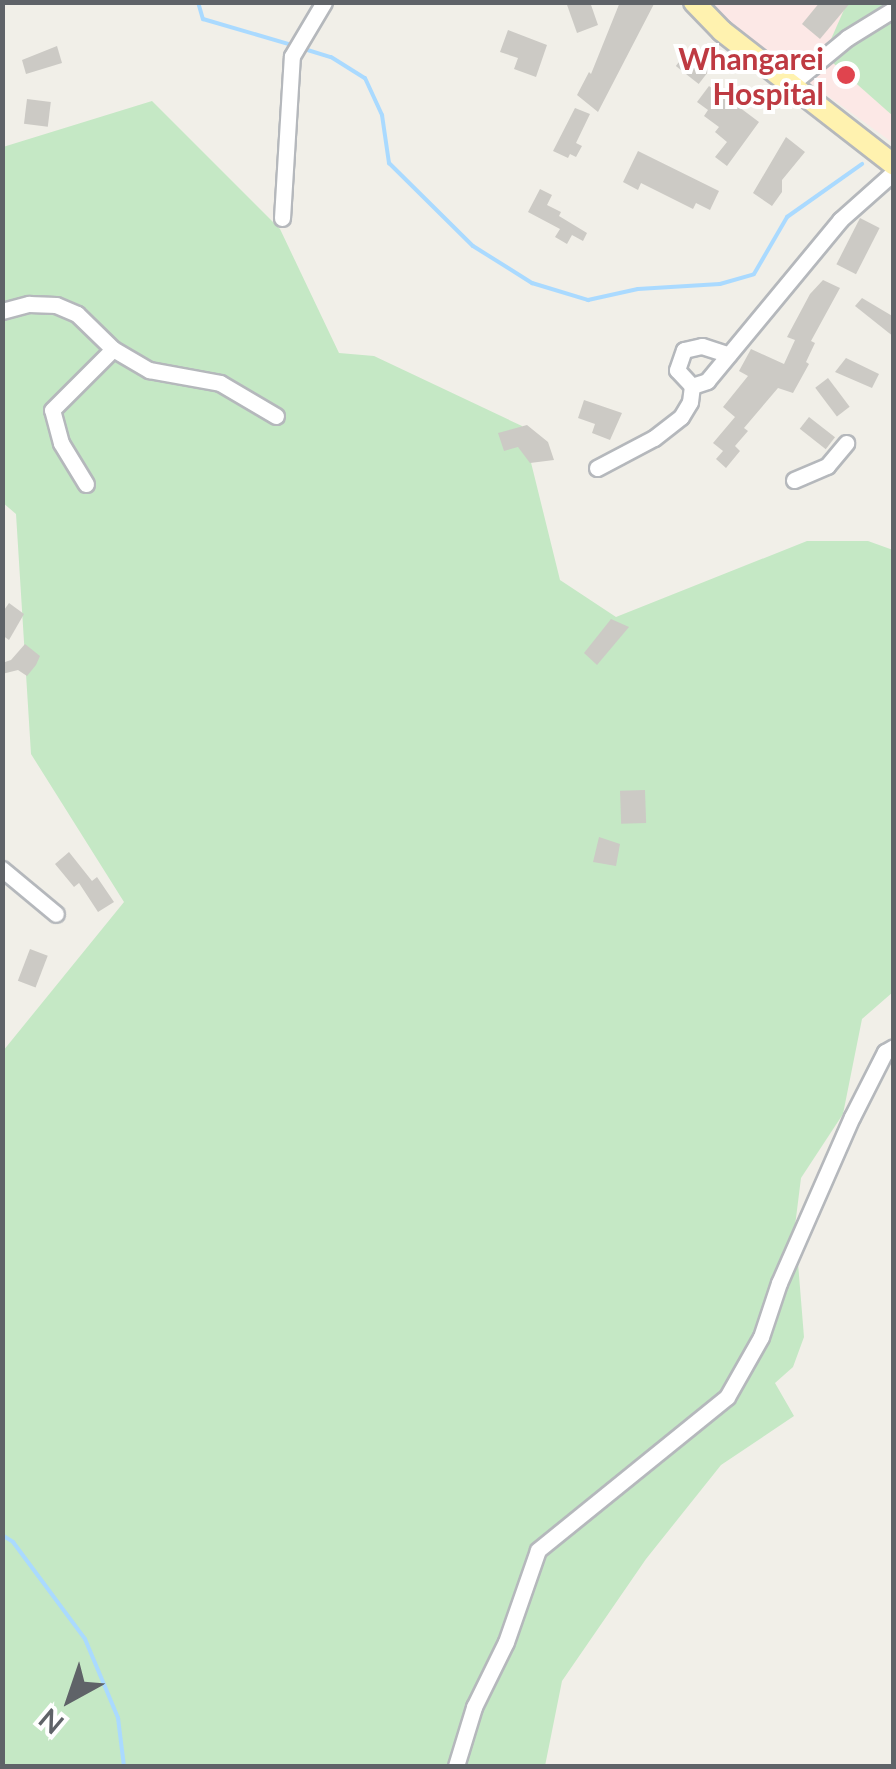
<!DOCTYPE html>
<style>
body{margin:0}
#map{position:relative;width:896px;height:1769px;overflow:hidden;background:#f1efe8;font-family:Lato,sans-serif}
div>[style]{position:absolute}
.medical>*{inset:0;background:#fce8e6}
.green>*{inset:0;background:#c5e8c5}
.stream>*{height:4px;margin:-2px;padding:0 2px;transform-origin:2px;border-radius:2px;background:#aadaff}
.building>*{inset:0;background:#cccac5;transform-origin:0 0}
.roads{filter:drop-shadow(2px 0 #b5b8bc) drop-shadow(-2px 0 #b5b8bc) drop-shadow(0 2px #b5b8bc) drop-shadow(0 -2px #b5b8bc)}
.minor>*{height:15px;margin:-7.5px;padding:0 7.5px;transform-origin:7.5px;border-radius:7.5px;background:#fff}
.major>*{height:20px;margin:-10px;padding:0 10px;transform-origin:10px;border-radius:10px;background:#fff2af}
.dots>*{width:28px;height:28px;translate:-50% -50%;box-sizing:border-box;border:5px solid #fff;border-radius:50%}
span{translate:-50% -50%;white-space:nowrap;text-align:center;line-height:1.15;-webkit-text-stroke:8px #fff;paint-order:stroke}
.health-label{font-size:30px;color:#be3a42;font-weight:700}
.right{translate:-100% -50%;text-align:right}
.frame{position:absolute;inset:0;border:5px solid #5f6368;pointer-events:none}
.north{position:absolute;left:20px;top:1649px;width:100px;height:100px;-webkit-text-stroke:8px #fff;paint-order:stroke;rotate:220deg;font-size:28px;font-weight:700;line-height:40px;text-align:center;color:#5f6368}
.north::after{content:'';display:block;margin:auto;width:35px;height:45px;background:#5f6368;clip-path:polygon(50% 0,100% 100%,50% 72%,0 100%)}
</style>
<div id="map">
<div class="medical">
<div style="clip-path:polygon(703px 3px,893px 3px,893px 143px,705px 7px)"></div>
</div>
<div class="green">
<div style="clip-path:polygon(847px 3px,893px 3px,893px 116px,824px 55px)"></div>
<div style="clip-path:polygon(152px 101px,280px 229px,339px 353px,374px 356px,522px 426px,560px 580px,616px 617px,807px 541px,868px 541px,893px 550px,893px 992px,862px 1019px,843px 1114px,801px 1178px,795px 1226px,804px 1337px,793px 1367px,775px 1383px,794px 1416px,721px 1465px,646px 1559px,562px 1681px,545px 1766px,3px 1766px,3px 1051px,124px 902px,31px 754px,16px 514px,2px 502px,3px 147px)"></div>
</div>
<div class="stream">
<div style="left:198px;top:2px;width:18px;rotate:74deg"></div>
<div style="left:203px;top:19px;width:93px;rotate:16.3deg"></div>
<div style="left:301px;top:48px;width:31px;rotate:17deg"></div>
<div style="left:331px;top:57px;width:40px;rotate:32deg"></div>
<div style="left:365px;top:78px;width:41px;rotate:65.3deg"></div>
<div style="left:382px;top:115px;width:49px;rotate:81.7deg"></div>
<div style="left:389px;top:163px;width:118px;rotate:44.7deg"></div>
<div style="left:473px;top:246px;width:70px;rotate:32.1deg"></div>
<div style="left:532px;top:283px;width:59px;rotate:16.9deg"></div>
<div style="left:588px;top:300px;width:51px;rotate:-12.4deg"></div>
<div style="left:638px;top:289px;width:82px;rotate:-3.5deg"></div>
<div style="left:720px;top:284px;width:35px;rotate:-16deg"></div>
<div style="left:754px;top:274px;width:66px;rotate:-59.9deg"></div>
<div style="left:787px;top:217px;width:92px;rotate:-35.2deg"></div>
<div style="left:2px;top:1535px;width:13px;rotate:32deg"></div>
<div style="left:13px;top:1542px;width:121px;rotate:53.4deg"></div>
<div style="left:85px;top:1639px;width:86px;rotate:67.3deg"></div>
<div style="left:118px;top:1718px;width:48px;rotate:82.9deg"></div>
</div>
<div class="building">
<div style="clip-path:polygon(566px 2px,590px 2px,598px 25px,577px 33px)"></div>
<div style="clip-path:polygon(620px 2px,655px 2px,598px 112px,577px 95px,589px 72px,591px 74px)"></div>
<div style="clip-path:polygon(820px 2px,851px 2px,820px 39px,802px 24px)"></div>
<div style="clip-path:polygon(508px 30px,547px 45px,536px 77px,514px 69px,518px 58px,500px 52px)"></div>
<div style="clip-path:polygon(57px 46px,62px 63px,26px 74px,22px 60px)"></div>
<div style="left:690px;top:48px;width:29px;height:23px;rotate:38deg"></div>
<div style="clip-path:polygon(709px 86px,720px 94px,726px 87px,736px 95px,731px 101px,759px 122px,727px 166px,715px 157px,727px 142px,715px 132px,719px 127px,704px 116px,708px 110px,697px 102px)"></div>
<div style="left:27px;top:99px;width:24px;height:25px;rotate:7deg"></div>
<div style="clip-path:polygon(575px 108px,590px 114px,576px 143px,582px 146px,576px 157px,570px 154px,568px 158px,553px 151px)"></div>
<div style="clip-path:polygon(786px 137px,805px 152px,782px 180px,782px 192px,772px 206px,753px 193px)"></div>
<div style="clip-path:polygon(638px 151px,719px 191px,710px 210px,696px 203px,693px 209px,641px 183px,638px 190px,623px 182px)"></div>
<div style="clip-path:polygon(540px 189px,552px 195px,547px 205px,561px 212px,559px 216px,587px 233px,583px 241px,572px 235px,567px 244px,555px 237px,560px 229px,528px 212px)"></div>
<div style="left:860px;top:218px;width:22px;height:52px;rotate:27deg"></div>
<div style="clip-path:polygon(823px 280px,840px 288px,811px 341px,815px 343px,806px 362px,809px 364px,793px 393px,778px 388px,744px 428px,748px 431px,735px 446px,740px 451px,726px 468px,716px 459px,723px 451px,713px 443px,735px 417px,723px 407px,748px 376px,739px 371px,751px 349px,784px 364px,795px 340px,787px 337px,810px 294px)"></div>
<div style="clip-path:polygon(862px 298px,894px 317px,894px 337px,855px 306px)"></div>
<div style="clip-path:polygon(846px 358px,879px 374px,872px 388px,835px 372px)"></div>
<div style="left:828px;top:378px;width:36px;height:16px;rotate:53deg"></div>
<div style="clip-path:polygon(584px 400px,622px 413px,610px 440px,592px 433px,595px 424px,578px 418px)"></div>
<div style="left:809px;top:417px;width:33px;height:15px;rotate:38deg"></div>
<div style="clip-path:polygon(527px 425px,548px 442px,554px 460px,530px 463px,518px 447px,504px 451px,498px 433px)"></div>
<div style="clip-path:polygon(9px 603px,24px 614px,9px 640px,2px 635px,2px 613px)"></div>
<div style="clip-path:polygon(611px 619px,629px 627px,597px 665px,584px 653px)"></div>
<div style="clip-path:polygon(25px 644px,40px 656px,36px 665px,27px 676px,18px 670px,2px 674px,2px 663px,11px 660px)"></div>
<div style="left:645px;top:790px;width:33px;height:25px;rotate:88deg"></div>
<div style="clip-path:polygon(599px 837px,620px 844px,616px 866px,593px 862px)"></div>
<div style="clip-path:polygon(69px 852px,92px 881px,97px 877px,114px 902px,98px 912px,79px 883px,74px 887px,55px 864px)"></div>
<div style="left:30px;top:949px;width:19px;height:34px;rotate:21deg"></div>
</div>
<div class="roads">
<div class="minor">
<div style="left:790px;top:85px;width:74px;rotate:-39.5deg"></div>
<div style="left:847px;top:38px;width:55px;rotate:-31.7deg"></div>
<div style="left:282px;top:218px;width:162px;rotate:-86.5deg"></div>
<div style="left:292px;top:56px;width:63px;rotate:-59.3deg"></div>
<div style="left:2px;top:311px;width:28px;rotate:-15deg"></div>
<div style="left:29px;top:304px;width:27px;rotate:2deg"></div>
<div style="left:56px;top:305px;width:23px;rotate:23deg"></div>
<div style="left:77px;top:314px;width:50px;rotate:44.2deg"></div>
<div style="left:692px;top:386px;width:16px;rotate:-18deg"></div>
<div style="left:707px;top:381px;width:209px;rotate:-50.4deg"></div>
<div style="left:840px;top:220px;width:72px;rotate:-41.6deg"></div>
<div style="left:692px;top:386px;width:22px;rotate:-133deg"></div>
<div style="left:677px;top:370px;width:21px;rotate:-71deg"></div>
<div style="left:684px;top:350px;width:18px;rotate:-13deg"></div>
<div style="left:702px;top:346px;width:28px;rotate:18deg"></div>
<div style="left:597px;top:468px;width:64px;rotate:-27.8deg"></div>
<div style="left:654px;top:438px;width:34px;rotate:-38deg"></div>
<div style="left:681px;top:417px;width:17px;rotate:-59deg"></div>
<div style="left:690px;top:402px;width:16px;rotate:-83deg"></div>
<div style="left:794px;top:480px;width:36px;rotate:-23deg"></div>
<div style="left:827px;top:466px;width:30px;rotate:-50deg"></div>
<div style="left:86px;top:484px;width:48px;rotate:-121.4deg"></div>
<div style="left:61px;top:443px;width:34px;rotate:-105deg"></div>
<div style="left:52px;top:410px;width:86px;rotate:-45deg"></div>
<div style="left:113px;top:349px;width:42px;rotate:30.3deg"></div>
<div style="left:149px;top:370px;width:72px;rotate:10.4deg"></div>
<div style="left:220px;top:383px;width:65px;rotate:30.5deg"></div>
<div style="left:2px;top:869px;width:70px;rotate:39.8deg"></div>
<div style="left:456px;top:1766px;width:62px;rotate:-73deg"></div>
<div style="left:474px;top:1707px;width:72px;rotate:-63.8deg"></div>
<div style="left:506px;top:1642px;width:97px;rotate:-70.8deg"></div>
<div style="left:538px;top:1550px;width:243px;rotate:-39deg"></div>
<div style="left:727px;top:1397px;width:69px;rotate:-60.5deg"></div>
<div style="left:761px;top:1337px;width:57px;rotate:-71.6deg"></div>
<div style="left:779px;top:1283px;width:181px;rotate:-66.3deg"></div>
<div style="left:852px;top:1117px;width:73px;rotate:-63.1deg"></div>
<div style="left:885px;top:1052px;width:10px;rotate:-29deg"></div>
</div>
<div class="major">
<div style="left:694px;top:2px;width:40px;rotate:46deg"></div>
<div style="left:722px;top:31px;width:218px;rotate:37.9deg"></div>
</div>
</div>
<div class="dots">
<div style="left:846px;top:75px;background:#e0444e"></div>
</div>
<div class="health-label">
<span class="right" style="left:824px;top:75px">Whangarei<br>Hospital</span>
</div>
<div class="frame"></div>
<div class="north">N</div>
</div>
